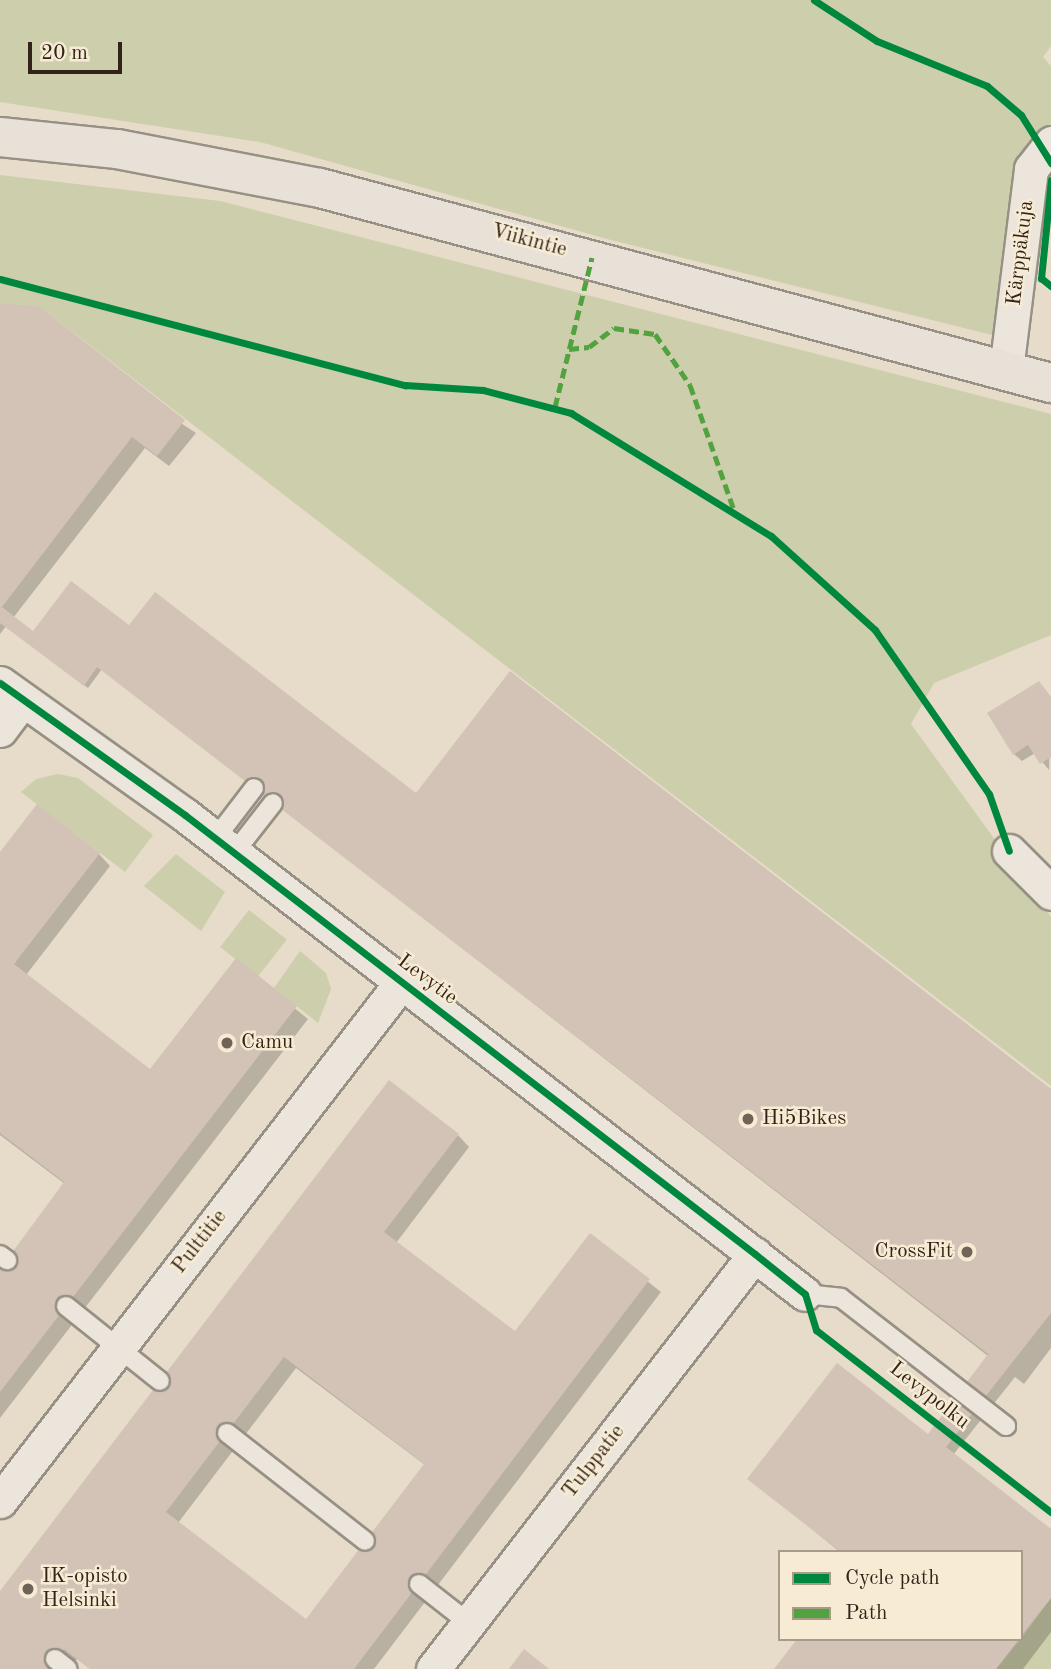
<!DOCTYPE html>
<meta charset="utf-8">
<style>
body{margin:0}
#map{position:relative;width:1051px;height:1669px;overflow:hidden;background:#e6dcc9;font-family:"Old Standard TT",serif}
div>[style]{position:absolute}
.green>*{inset:0;background:#cdceab;transform-origin:0 0}
.shadow>*{inset:0;background:#0003}
.building>*{inset:0;background:#d2c3b6}
.roads{filter:drop-shadow(2px 0 #979084) drop-shadow(-2px 0 #979084) drop-shadow(0 2px #979084) drop-shadow(0 -2px #979084)}
.service>*{height:18px;margin:-9px;padding:0 9px;transform-origin:9px;border-radius:9px;background:#ebe5dc}
.minor>*{height:33px;margin:-16.5px;padding:0 16.5px;transform-origin:16.5px;border-radius:16.5px;background:#ebe5dc}
.primary>*{height:38px;margin:-19px;padding:0 19px;transform-origin:19px;border-radius:19px;background:#e7e1d7}
.quiet>*{height:5px;margin-top:-2.5px;transform-origin:0;background:repeating-linear-gradient(90deg,#52a240 0 10px,transparent 0 15px)}
.cycleway>*{height:7px;margin:-3.5px;padding:0 3.5px;transform-origin:3.5px;border-radius:3.5px;background:#00873e}
.dots>*{width:19px;height:19px;translate:-50% -50%;box-sizing:border-box;border:4px solid #f7ebd4;border-radius:50%}
span{translate:-50% -50%;white-space:nowrap;text-align:center;line-height:1.15;-webkit-text-stroke:5px #f7ebd4;paint-order:stroke}
.street-label{font-size:21px;color:#312318}
.poi-label{font-size:21px;color:#312318}
.left{translate:0 -50%;text-align:left}
.right{translate:-100% -50%;text-align:right}
.legend{position:absolute;left:778px;top:1550px;width:245px;height:91px;box-sizing:border-box;background:#f7ebd4;border:2px solid #a89b89;margin:0;padding:9px 12px;list-style:none;font-size:21px;color:#312318}
.legend li{display:flex;align-items:center;gap:14px;height:35px}
.legend b{width:35px;border:2px solid #a89b89}
.scale{position:absolute;left:28px;top:42px;width:94px;height:32px;box-sizing:border-box;border:4px solid #312318;border-top:0;padding-left:9px;font-size:21px;line-height:24px;white-space:nowrap;color:#312318;-webkit-text-stroke:5px #f7ebd4;paint-order:stroke}
</style>
<div id="map">
<div class="green">
<div style="clip-path:polygon(0 0,1051px 0,1051px 46px,1043px 57px,1051px 66px,1051px 131px,1018px 167px,992px 335px,607px 239px,260px 142px,0 102px)"></div>
<div style="clip-path:polygon(0 175px,220px 201px,1051px 414px,1051px 635px,934px 683px,911px 724px,1051px 917px,1051px 1086px,39px 306px,0 303px)"></div>
<div style="clip-path:polygon(58px 774px,78px 778px,153px 835px,125px 872px,21px 792px,36px 779px)"></div>
<div style="clip-path:polygon(176px 854px,225px 892px,201px 931px,144px 886px)"></div>
<div style="left:249px;top:910px;width:48px;height:47px;rotate:38deg"></div>
<div style="clip-path:polygon(300px 951px,326px 973px,331px 989px,318px 1023px,274px 988px)"></div>
<div style="clip-path:polygon(1051px 1598px,1051px 1669px,996px 1669px,1021px 1639px)"></div>
</div>
<div class="shadow">
<div style="clip-path:polygon(0 304px,196px 433px,169px 466px,145px 448px,13px 618px,34px 633px,129px 628px,416px 796px,1051px 1091px,1051px 1348px,1024px 1384px,1015px 1377px,953px 1455px,1051px 1531px,1051px 1632px,1023px 1669px,776px 1669px,799px 1639px,1021px 1639px,1021px 1552px,840px 1552px,750px 1479px,934px 1441px,988px 1356px,102px 669px,88px 688px,6px 626px,0 634px)"></div>
<div style="clip-path:polygon(1039px 683px,1051px 698px,1049px 770px,1035px 753px,1022px 761px,1014px 754px)"></div>
<div style="clip-path:polygon(0 854px,99px 854px,110px 866px,26px 975px,150px 1072px,236px 961px,308px 1019px,0 1418px,0 1271px,65px 1184px,0 1135px)"></div>
<div style="clip-path:polygon(evenodd,458px 1135px,469px 1147px,396px 1243px,515px 1334px,590px 1236px,661px 1292px,374px 1669px,90px 1669px,77px 1659px,68px 1669px,0 1669px,0 1594px,458px 1135px,296px 1368px,425px 1465px,307px 1621px,178px 1523px,296px 1368px)"></div>
</div>
<div class="building">
<div style="clip-path:polygon(0 303px,39px 306px,185px 420px,157px 456px,132px 437px,2px 607px,33px 631px,71px 581px,129px 625px,155px 592px,416px 793px,510px 671px,1051px 1089px,1051px 1313px,946px 1447px,1051px 1529px,1051px 1598px,1021px 1636px,1021px 1552px,841px 1552px,747px 1479px,837px 1363px,928px 1434px,988px 1354px,97px 667px,84px 686px,0 623px)"></div>
<div style="clip-path:polygon(1039px 681px,1051px 697px,1051px 757px,1040px 764px,1028px 745px,1013px 755px,987px 713px)"></div>
<div style="clip-path:polygon(37px 804px,100px 853px,14px 964px,150px 1069px,236px 958px,297px 1006px,0 1392px,0 1269px,64px 1182px,0 1133px,0 852px)"></div>
<div style="clip-path:polygon(evenodd,389px 1080px,459px 1134px,384px 1232px,515px 1331px,590px 1233px,650px 1279px,354px 1669px,90px 1669px,64px 1649px,47px 1669px,0 1669px,0 1591px,389px 1080px,284px 1357px,424px 1464px,306px 1619px,166px 1512px,284px 1357px)"></div>
<div style="clip-path:polygon(797px 1639px,1019px 1639px,996px 1669px,774px 1669px)"></div>
<div style="clip-path:polygon(524px 1649px,549px 1669px,509px 1669px)"></div>
</div>
<div class="roads">
<div class="service">
<div style="left:215px;top:839px;width:64px;rotate:-52.6deg"></div>
<div style="left:234px;top:853px;width:63px;rotate:-52deg"></div>
<div style="left:0;top:1255px;width:9px;rotate:36deg"></div>
<div style="left:805px;top:1294px;width:36px;rotate:6deg"></div>
<div style="left:841px;top:1298px;width:209px;rotate:37.8deg"></div>
<div style="left:66px;top:1306px;width:120px;rotate:38.6deg"></div>
<div style="left:227px;top:1433px;width:175px;rotate:38deg"></div>
<div style="left:419px;top:1584px;width:63px;rotate:38deg"></div>
<div style="left:55px;top:1659px;width:16px;rotate:38deg"></div>
</div>
<div class="minor">
<div style="left:1006px;top:370px;width:203px;rotate:-82.9deg"></div>
<div style="left:1031px;top:169px;width:33px;rotate:-52deg"></div>
<div style="left:0;top:683px;width:227px;rotate:35.5deg"></div>
<div style="left:185px;top:815px;width:783px;rotate:37.69deg"></div>
<div style="left:0;top:730px;width:38px;rotate:-53deg"></div>
<div style="left:1009px;top:851px;width:59px;rotate:45deg"></div>
<div style="left:0;top:1501px;width:655px;rotate:-52.26deg"></div>
<div style="left:433px;top:1669px;width:525px;rotate:-52.19deg"></div>
</div>
<div class="primary">
<div style="left:0;top:137px;width:118px;rotate:5.9deg"></div>
<div style="left:117px;top:149px;width:207px;rotate:10.9deg"></div>
<div style="left:320px;top:188px;width:757px;rotate:14.94deg"></div>
</div>
</div>
<div class="quiet">
<div style="left:569px;top:349px;width:20px;rotate:-6deg"></div>
<div style="left:589px;top:347px;width:31px;rotate:-37deg"></div>
<div style="left:614px;top:328px;width:41px;rotate:8.3deg"></div>
<div style="left:655px;top:334px;width:62px;rotate:55.5deg"></div>
<div style="left:690px;top:385px;width:136px;rotate:70.6deg"></div>
<div style="left:555px;top:407px;width:154px;rotate:-76.1deg"></div>
</div>
<div class="cycleway">
<div style="left:814px;top:0;width:75px;rotate:33.1deg"></div>
<div style="left:877px;top:41px;width:119px;rotate:22.2deg"></div>
<div style="left:987px;top:86px;width:45px;rotate:40.5deg"></div>
<div style="left:1021px;top:115px;width:57px;rotate:58deg"></div>
<div style="left:1051px;top:180px;width:99px;rotate:95.8deg"></div>
<div style="left:1041px;top:278px;width:13px;rotate:39deg"></div>
<div style="left:0;top:279px;width:419px;rotate:14.7deg"></div>
<div style="left:405px;top:385px;width:78px;rotate:3.7deg"></div>
<div style="left:483px;top:390px;width:91px;rotate:14.6deg"></div>
<div style="left:571px;top:413px;width:235px;rotate:31.6deg"></div>
<div style="left:771px;top:536px;width:140px;rotate:42.1deg"></div>
<div style="left:875px;top:630px;width:200px;rotate:55.2deg"></div>
<div style="left:989px;top:794px;width:60px;rotate:70.7deg"></div>
<div style="left:0;top:683px;width:227px;rotate:35.5deg"></div>
<div style="left:185px;top:815px;width:719px;rotate:37.6deg"></div>
<div style="left:755px;top:1254px;width:64px;rotate:38.7deg"></div>
<div style="left:805px;top:1294px;width:38px;rotate:73deg"></div>
<div style="left:816px;top:1330px;width:297px;rotate:37.8deg"></div>
</div>
<div class="dots">
<div style="left:227px;top:1043px;background:#706456"></div>
<div style="left:748px;top:1119px;background:#706456"></div>
<div style="left:967px;top:1252px;background:#706456"></div>
<div style="left:28px;top:1589px;background:#706456"></div>
</div>
<div class="street-label">
<span style="left:529px;top:241px;rotate:15deg">Viikintie</span>
<span style="left:1021px;top:253px;rotate:-83deg">Kärppäkuja</span>
<span style="left:427px;top:980px;rotate:37deg">Levytie</span>
<span style="left:200px;top:1242px;rotate:-52deg">Pulttitie</span>
<span style="left:929px;top:1396px;rotate:38deg">Levypolku</span>
<span style="left:594px;top:1462px;rotate:-52deg">Tulppatie</span>
</div>
<div class="poi-label">
<span class="left" style="left:241px;top:1043px">Camu</span>
<span class="left" style="left:762px;top:1119px">Hi5Bikes</span>
<span class="right" style="left:953px;top:1252px">CrossFit</span>
<span class="left" style="left:42px;top:1589px">IK-opisto<br>Helsinki</span>
</div>
<ul class="legend">
<li><b style="height:9px;background:#00873e"></b>Cycle path</li>
<li><b style="height:9px;background:#52a240"></b>Path</li>
</ul>
<div class="scale">20 m</div>
</div>
